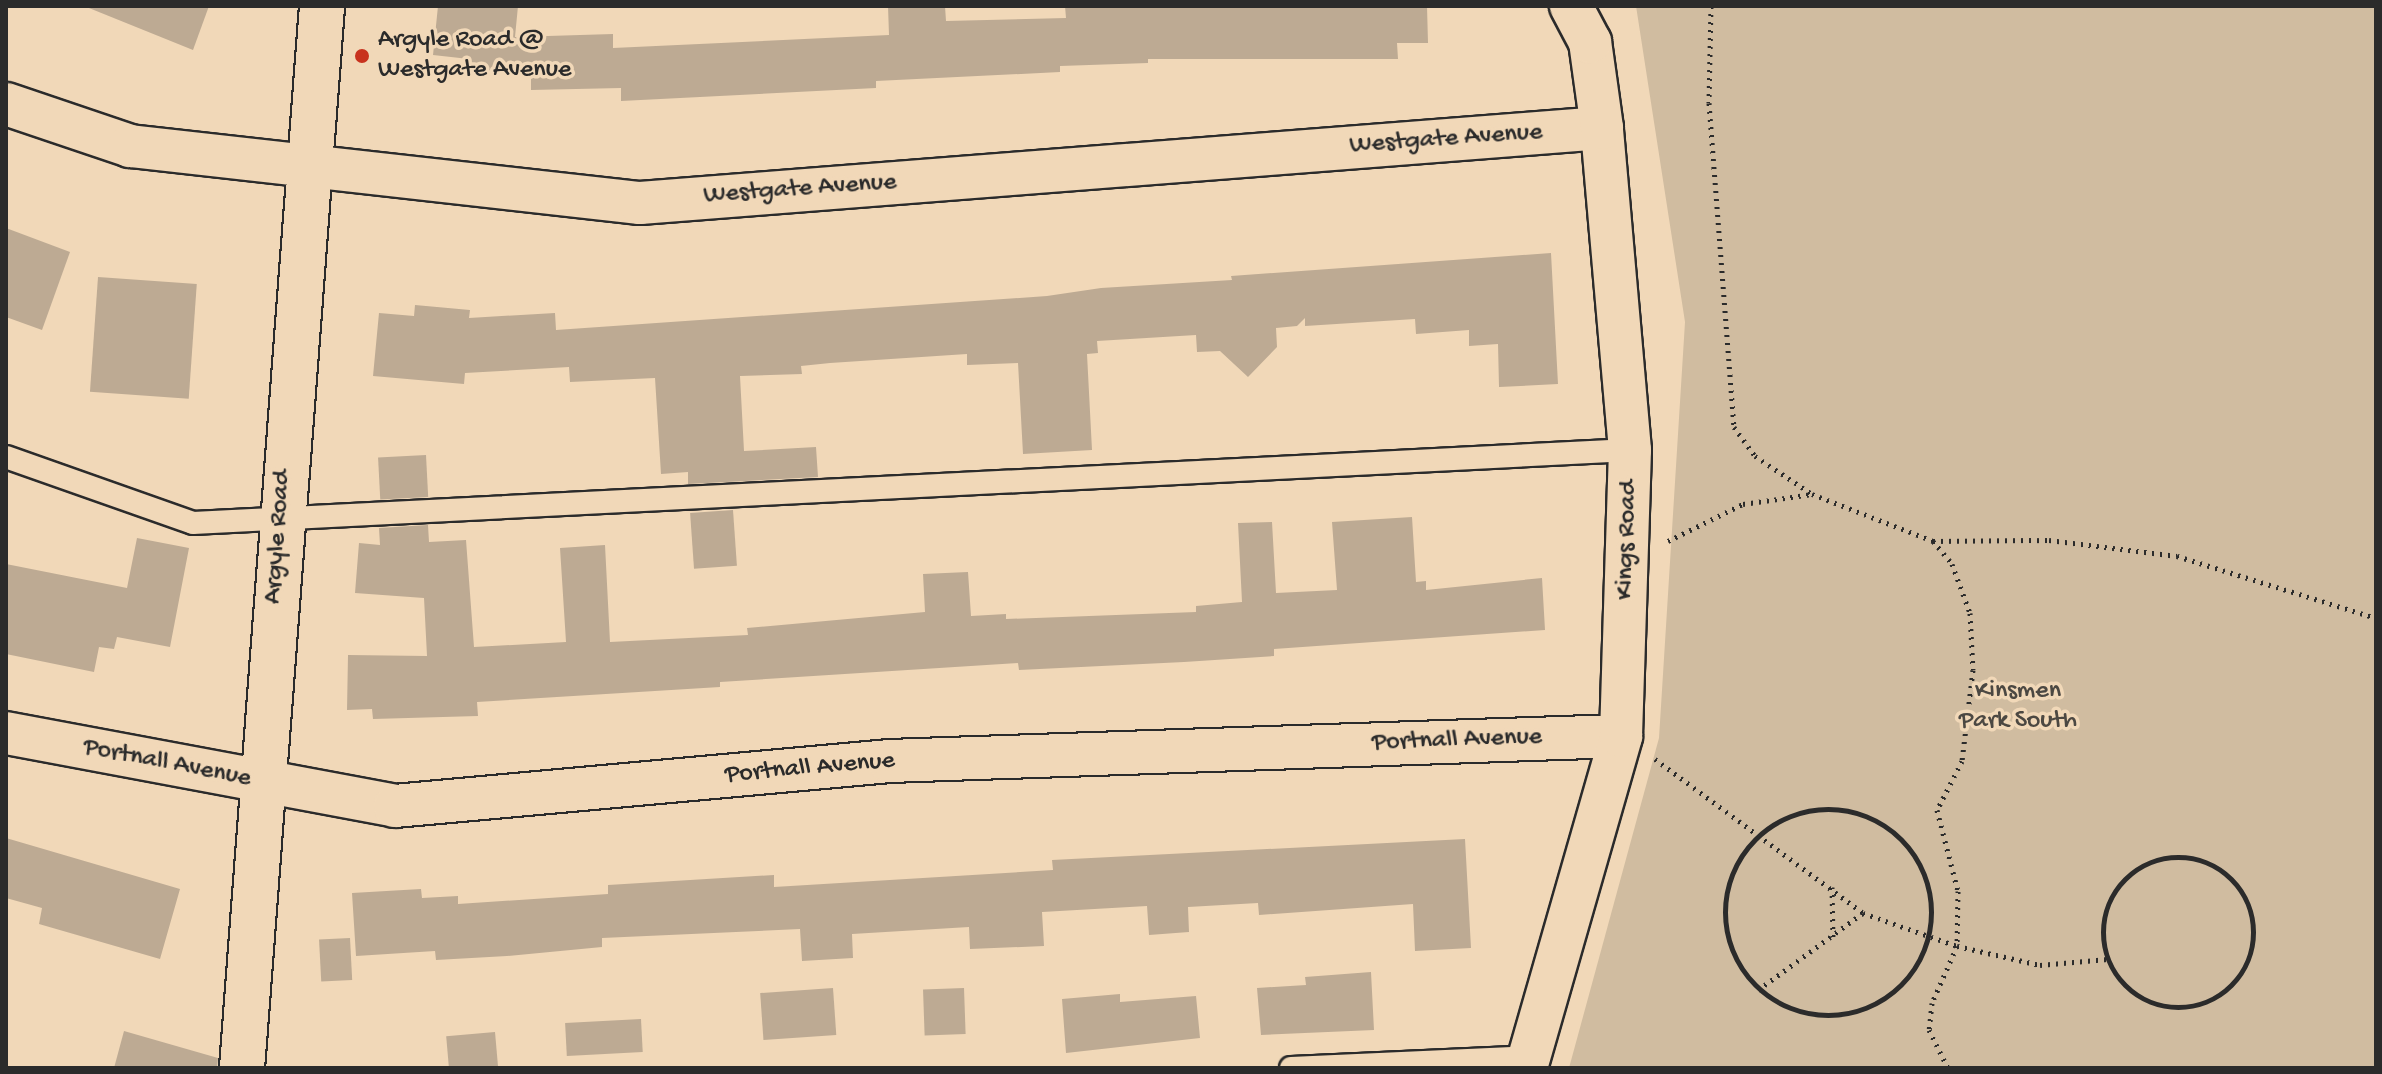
<!DOCTYPE html>
<style>
body{margin:0}
#map{position:relative;width:2382px;height:1074px;overflow:hidden;background:#f1d8b8;font-family:"Gochi Hand",sans-serif}
div>[style]{position:absolute}
.green>*{inset:0;background:#d0bca0}
.building>*{inset:0;background:#bdaa93;transform-origin:0 0}
.path>*{height:5px;margin-top:-2.5px;transform-origin:0;background:repeating-linear-gradient(90deg,#2b2b2b 0 2px,transparent 0 8px)}
.path>.ring{margin:-2.5px;padding:0;box-sizing:content-box;background:none;border:5px solid #2b2b2b;border-radius:50%}
.roads{filter:drop-shadow(2px 0 #2b2b2b) drop-shadow(-2px 0 #2b2b2b) drop-shadow(0 2px #2b2b2b) drop-shadow(0 -2px #2b2b2b)}
.lane>*{height:22px;margin:-11px;padding:0 11px;transform-origin:11px;border-radius:11px;background:#f1d8b8}
.street>*{height:42px;margin:-21px;padding:0 21px;transform-origin:21px;border-radius:21px;background:#f1d8b8}
.secondary>*{height:44px;margin:-22px;padding:0 22px;transform-origin:22px;border-radius:22px;background:#f1d8b8}
.dots>*{width:22px;height:22px;translate:-50% -50%;box-sizing:border-box;border:4px solid #f1d8b8;border-radius:50%}
span{translate:-50% -50%;white-space:nowrap;text-align:center;line-height:1.15;-webkit-text-stroke:7px #f1d8b8;paint-order:stroke}
.poi-label{font-size:26px;color:#2b2b2b}
.left{translate:0 -50%;text-align:left}
.street-label{font-size:26px;color:#2b2b2b}
.park-label{font-size:26px;color:#4c4842}
.frame{position:absolute;inset:0;border:8px solid #2b2b2b;pointer-events:none}
</style>
<div id="map">
<div class="green">
<div style="clip-path:polygon(1636px 6px,2376px 6px,2376px 1068px,1569px 1068px,1659px 738px,1685px 322px)"></div>
</div>
<div class="building">
<div style="clip-path:polygon(84px 6px,209px 6px,193px 50px)"></div>
<div style="clip-path:polygon(438px 6px,518px 6px,515px 37px,613px 34px,613px 48px,889px 35px,888px 6px,945px 6px,946px 21px,1066px 18px,1065px 6px,1427px 6px,1428px 43px,1397px 43px,1398px 59px,1148px 59px,1148px 63px,1060px 66px,1060px 72px,876px 81px,876px 88px,621px 101px,621px 88px,531px 90px,531px 75px,468px 69px,469px 59px,433px 55px)"></div>
<div style="clip-path:polygon(6px 228px,70px 252px,42px 330px,6px 317px)"></div>
<div style="clip-path:polygon(1551px 253px,1558px 384px,1499px 387px,1498px 344px,1469px 346px,1469px 330px,1416px 334px,1415px 319px,1305px 326px,1305px 318px,1297px 326px,1276px 328px,1277px 347px,1248px 377px,1220px 351px,1197px 352px,1196px 335px,1097px 341px,1098px 353px,1087px 354px,1092px 450px,1023px 454px,1018px 363px,967px 365px,967px 354px,830px 363px,801px 366px,802px 374px,740px 376px,744px 451px,816px 447px,818px 477px,688px 484px,688px 472px,661px 474px,655px 378px,570px 382px,569px 367px,465px 373px,464px 384px,373px 376px,379px 313px,414px 316px,415px 305px,470px 310px,469px 318px,555px 313px,556px 330px,1047px 296px,1101px 288px,1232px 280px,1231px 276px)"></div>
<div style="left:98px;top:277px;width:99px;height:115px;rotate:4deg"></div>
<div style="left:426px;top:455px;width:42px;height:48px;rotate:87deg"></div>
<div style="left:733px;top:510px;width:56px;height:43px;rotate:86deg"></div>
<div style="clip-path:polygon(1412px 517px,1416px 582px,1426px 581px,1426px 590px,1542px 578px,1545px 630px,1274px 649px,1274px 656px,1184px 662px,1019px 670px,1018px 663px,720px 682px,720px 687px,477px 702px,478px 716px,373px 719px,372px 709px,347px 710px,348px 655px,427px 656px,424px 598px,355px 593px,359px 543px,380px 545px,379px 528px,428px 525px,429px 542px,466px 540px,474px 647px,566px 642px,560px 548px,605px 545px,610px 642px,748px 635px,747px 628px,925px 612px,923px 574px,968px 572px,971px 616px,1006px 614px,1006px 619px,1196px 612px,1196px 606px,1242px 602px,1238px 523px,1272px 522px,1276px 593px,1337px 590px,1332px 522px)"></div>
<div style="clip-path:polygon(137px 538px,189px 548px,170px 647px,117px 637px,114px 649px,99px 647px,94px 672px,6px 654px,6px 564px,127px 588px)"></div>
<div style="clip-path:polygon(6px 838px,180px 889px,160px 959px,39px 924px,42px 908px,6px 898px)"></div>
<div style="clip-path:polygon(1465px 839px,1471px 948px,1415px 951px,1413px 904px,1259px 915px,1258px 903px,1188px 907px,1189px 932px,1149px 935px,1147px 906px,1042px 912px,1044px 946px,970px 949px,969px 927px,852px 934px,853px 958px,802px 961px,800px 929px,602px 938px,602px 947px,507px 956px,436px 960px,435px 951px,356px 956px,352px 893px,421px 889px,422px 898px,458px 896px,458px 904px,608px 894px,608px 885px,774px 875px,774px 887px,1053px 870px,1052px 860px)"></div>
<div style="left:350px;top:938px;width:42px;height:31px;rotate:87deg"></div>
<div style="clip-path:polygon(1371px 972px,1374px 1030px,1261px 1035px,1257px 988px,1306px 985px,1305px 977px)"></div>
<div style="left:833px;top:988px;width:47px;height:73px;rotate:86deg"></div>
<div style="left:964px;top:988px;width:46px;height:41px;rotate:88deg"></div>
<div style="clip-path:polygon(1120px 994px,1120px 1002px,1196px 996px,1200px 1038px,1066px 1053px,1062px 999px)"></div>
<div style="left:641px;top:1019px;width:33px;height:76px;rotate:87deg"></div>
<div style="clip-path:polygon(124px 1031px,218px 1058px,217px 1068px,114px 1068px)"></div>
<div style="left:495px;top:1032px;width:36px;height:49px;rotate:85deg"></div>
</div>
<div class="path">
<div style="left:1711px;top:6px;width:97px;rotate:91.2deg"></div>
<div style="left:1709px;top:103px;width:325px;rotate:85.6deg"></div>
<div style="left:1734px;top:427px;width:36px;rotate:54deg"></div>
<div style="left:1755px;top:456px;width:69px;rotate:33.7deg"></div>
<div style="left:1812px;top:494px;width:130px;rotate:21.2deg"></div>
<div style="left:1933px;top:541px;width:116px;rotate:-0.5deg"></div>
<div style="left:2049px;top:540px;width:129px;rotate:7.1deg"></div>
<div style="left:2177px;top:556px;width:208px;rotate:17.3deg"></div>
<div style="left:1668px;top:541px;width:84px;rotate:-26.3deg"></div>
<div style="left:1743px;top:504px;width:70px;rotate:-8.2deg"></div>
<div style="left:1933px;top:541px;width:30px;rotate:50deg"></div>
<div style="left:1952px;top:564px;width:52px;rotate:69.8deg"></div>
<div style="left:1970px;top:613px;width:57px;rotate:87deg"></div>
<div style="left:1973px;top:670px;width:92px;rotate:96.9deg"></div>
<div style="left:1962px;top:761px;width:55px;rotate:117deg"></div>
<div style="left:1937px;top:810px;width:84px;rotate:75.5deg"></div>
<div style="left:1958px;top:891px;width:55px;rotate:91deg"></div>
<div style="left:1957px;top:946px;width:62px;rotate:113.7deg"></div>
<div style="left:1932px;top:1003px;width:27px;rotate:96deg"></div>
<div style="left:1929px;top:1030px;width:42px;rotate:63.4deg"></div>
<div style="left:1655px;top:759px;width:259px;rotate:36.5deg"></div>
<div style="left:1863px;top:913px;width:100px;rotate:19.3deg"></div>
<div style="left:1957px;top:946px;width:85px;rotate:12.9deg"></div>
<div style="left:2040px;top:965px;width:68px;rotate:-5deg"></div>
<div class="ring" style="left:1725px;top:809px;width:201px;height:201px"></div>
<div class="ring" style="left:2103px;top:857px;width:145px;height:145px"></div>
<div style="left:1832px;top:887px;width:50px;rotate:88.9deg"></div>
<div style="left:1758px;top:990px;width:130px;rotate:-36.3deg"></div>
</div>
<div class="roads">
<div class="lane">
<div style="left:6px;top:457px;width:198px;rotate:19.4deg"></div>
<div style="left:193px;top:523px;width:1439px;rotate:-2.91deg"></div>
<div style="left:1291px;top:1068px;width:238px;rotate:-2.6deg"></div>
</div>
<div class="street">
<div style="left:6px;top:104px;width:131px;rotate:18.7deg"></div>
<div style="left:130px;top:146px;width:513px;rotate:6.38deg"></div>
<div style="left:640px;top:203px;width:965px;rotate:-4.46deg"></div>
<div style="left:6px;top:733px;width:396px;rotate:10.6deg"></div>
<div style="left:395px;top:806px;width:496px;rotate:-5.2deg"></div>
<div style="left:889px;top:761px;width:732px;rotate:-1.96deg"></div>
<div style="left:1526px;top:1068px;width:345px;rotate:-74deg"></div>
<div style="left:1621px;top:736px;width:286px;rotate:-88.2deg"></div>
<div style="left:1630px;top:450px;width:323px;rotate:-95deg"></div>
<div style="left:1602px;top:128px;width:87px;rotate:-97.9deg"></div>
<div style="left:1590px;top:42px;width:41px;rotate:-117.8deg"></div>
</div>
<div class="secondary">
<div style="left:242px;top:1068px;width:1065px;rotate:-85.69deg"></div>
</div>
</div>
<div class="dots">
<div style="left:362px;top:56px;background:#c8321e"></div>
</div>
<div class="poi-label">
<span class="left" style="left:378px;top:56px">Argyle Road @<br>Westgate Avenue</span>
</div>
<div class="street-label">
<span style="left:1446px;top:140px;rotate:-4deg">Westgate Avenue</span>
<span style="left:800px;top:190px;rotate:-4deg">Westgate Avenue</span>
<span style="left:279px;top:537px;rotate:-86deg">Argyle Road</span>
<span style="left:1628px;top:540px;rotate:-88deg">Kings Road</span>
<span style="left:1457px;top:741px;rotate:-2deg">Portnall Avenue</span>
<span style="left:167px;top:764px;rotate:11deg">Portnall Avenue</span>
<span style="left:810px;top:769px;rotate:-5deg">Portnall Avenue</span>
</div>
<div class="park-label">
<span style="left:2018px;top:707px">Kinsmen<br>Park South</span>
</div>
<div class="frame"></div>
</div>
